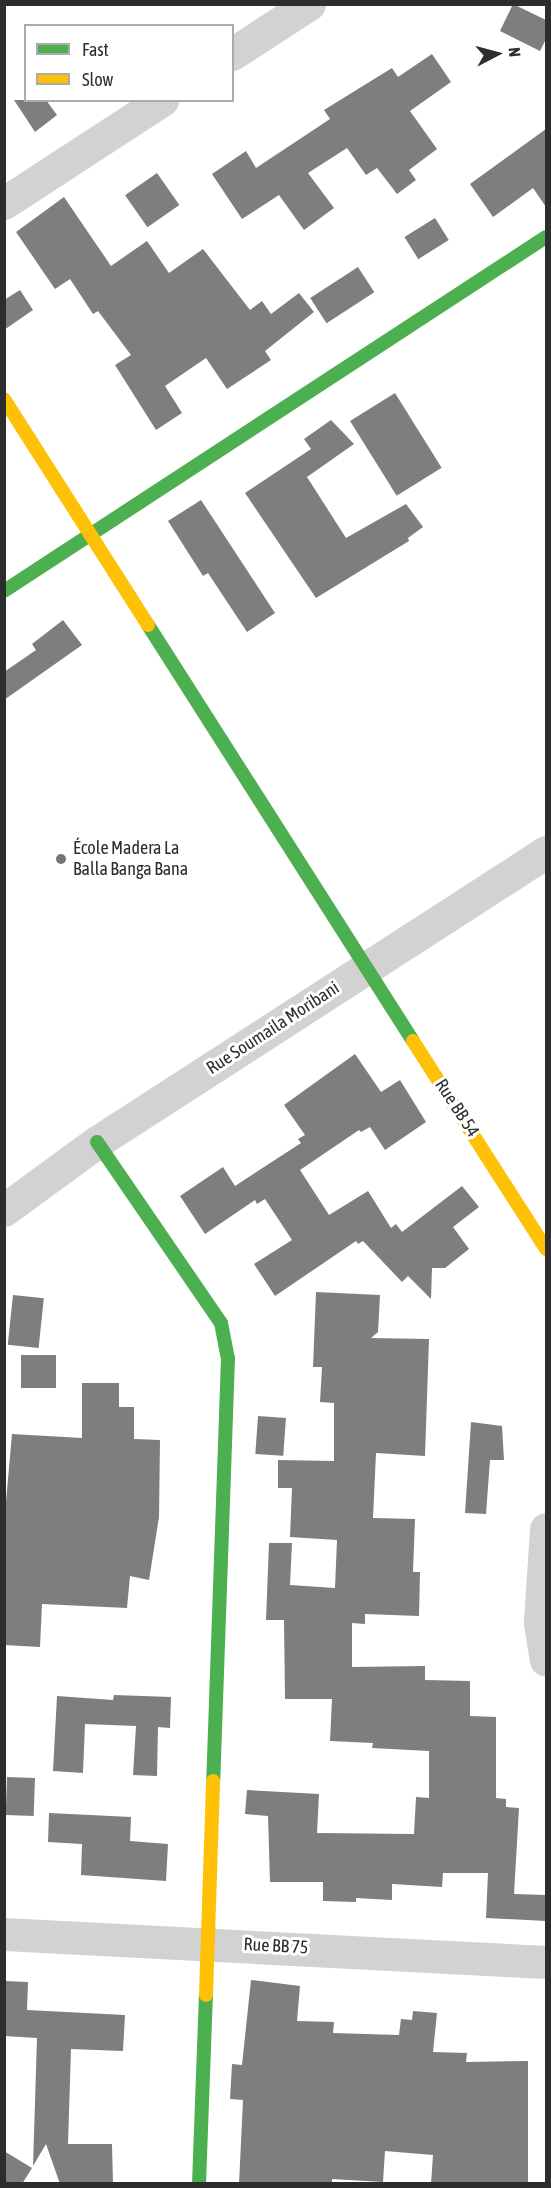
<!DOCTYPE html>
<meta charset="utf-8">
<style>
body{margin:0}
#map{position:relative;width:551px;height:2188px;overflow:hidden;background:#fff;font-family:"Asap Condensed",sans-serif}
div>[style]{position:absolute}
.building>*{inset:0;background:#7e7e7e;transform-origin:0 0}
.street>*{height:33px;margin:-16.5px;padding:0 16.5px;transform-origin:16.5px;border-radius:16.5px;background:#d2d2d2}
.fast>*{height:14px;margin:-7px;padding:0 7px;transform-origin:7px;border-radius:7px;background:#4caf50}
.slow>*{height:14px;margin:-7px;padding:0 7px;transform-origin:7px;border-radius:7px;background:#ffc107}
.dots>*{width:16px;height:16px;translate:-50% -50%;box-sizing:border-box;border:3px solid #fff;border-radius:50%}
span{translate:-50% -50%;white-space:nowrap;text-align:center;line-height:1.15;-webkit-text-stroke:6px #fff;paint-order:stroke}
.poi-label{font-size:18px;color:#2d2d2d}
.left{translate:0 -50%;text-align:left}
.street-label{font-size:18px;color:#2d2d2d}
.frame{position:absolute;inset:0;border:6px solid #2d2d2d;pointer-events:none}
.legend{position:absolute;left:24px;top:24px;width:210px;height:78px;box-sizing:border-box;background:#fff;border:2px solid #ababab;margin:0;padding:8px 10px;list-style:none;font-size:18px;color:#2d2d2d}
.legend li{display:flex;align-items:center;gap:12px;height:30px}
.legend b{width:30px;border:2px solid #ababab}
.north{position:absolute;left:467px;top:24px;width:60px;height:60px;-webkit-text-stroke:4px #fff;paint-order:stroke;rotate:84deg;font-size:16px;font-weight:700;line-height:24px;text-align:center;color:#2d2d2d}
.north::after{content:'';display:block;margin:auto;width:21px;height:27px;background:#2d2d2d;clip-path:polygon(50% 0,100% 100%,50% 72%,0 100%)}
</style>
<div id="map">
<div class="building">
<div style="clip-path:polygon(513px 4px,546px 20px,546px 39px,540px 51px,500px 31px)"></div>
<div style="clip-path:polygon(432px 54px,451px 82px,410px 111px,437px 149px,409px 170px,416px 180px,397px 194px,377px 168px,366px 175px,347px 148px,308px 173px,334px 208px,304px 230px,279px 195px,242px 219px,212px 174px,246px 151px,256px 168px,330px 119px,324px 110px,392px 68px,398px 77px)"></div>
<div style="clip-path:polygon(14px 100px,46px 100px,57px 115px,35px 132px)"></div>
<div style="clip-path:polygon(546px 129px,546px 207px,533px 188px,493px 217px,470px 184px)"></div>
<div style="left:157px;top:173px;width:39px;height:39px;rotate:55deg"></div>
<div style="clip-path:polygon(64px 197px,111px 266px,147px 241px,169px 273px,203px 249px,250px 310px,262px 301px,271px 314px,299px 293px,314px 312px,265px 351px,271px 360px,227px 389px,206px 358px,165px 386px,182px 413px,156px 430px,115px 365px,131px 355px,98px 311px,93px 314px,70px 279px,55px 289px,16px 232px)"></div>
<div style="left:435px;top:218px;width:26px;height:36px;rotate:58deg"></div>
<div style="left:358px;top:267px;width:30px;height:57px;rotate:57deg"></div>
<div style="clip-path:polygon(20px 290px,33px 310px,4px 330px,4px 300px)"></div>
<div style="left:395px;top:393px;width:88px;height:53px;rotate:58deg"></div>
<div style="clip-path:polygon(331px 420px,354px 444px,307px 477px,346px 538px,406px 504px,423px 527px,408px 538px,409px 541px,316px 598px,245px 493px,311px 449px,304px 439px)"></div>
<div style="clip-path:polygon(201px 500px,275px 613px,247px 632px,208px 573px,203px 576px,168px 521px)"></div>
<div style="clip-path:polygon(63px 620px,82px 645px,4px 700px,4px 672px,36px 650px,32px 644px)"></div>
<div style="clip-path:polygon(355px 1054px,381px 1092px,400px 1080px,426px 1122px,385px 1150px,370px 1127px,361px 1132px,359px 1130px,300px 1170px,329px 1215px,368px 1191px,391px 1228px,396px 1224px,402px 1232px,462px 1186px,479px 1207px,453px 1227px,469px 1249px,445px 1268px,432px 1268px,431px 1299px,408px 1276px,402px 1282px,363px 1241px,358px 1244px,356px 1241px,275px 1296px,254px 1264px,292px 1240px,265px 1199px,257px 1204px,255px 1200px,205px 1234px,180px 1196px,223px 1167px,235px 1186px,301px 1143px,298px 1139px,305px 1135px,284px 1105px)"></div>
<div style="clip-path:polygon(316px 1292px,380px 1295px,378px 1332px,371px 1338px,429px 1339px,425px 1456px,376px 1453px,373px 1518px,415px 1519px,413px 1572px,420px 1572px,419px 1616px,365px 1614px,365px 1624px,352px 1623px,352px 1667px,425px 1666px,425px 1680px,470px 1681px,470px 1716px,496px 1717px,496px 1798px,506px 1799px,506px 1807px,519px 1808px,514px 1894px,546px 1895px,546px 1921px,486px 1918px,488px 1873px,443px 1873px,442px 1887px,392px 1884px,392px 1900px,356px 1898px,356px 1902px,323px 1901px,323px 1882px,270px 1882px,268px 1816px,245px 1814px,247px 1790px,319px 1794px,317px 1833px,414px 1834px,416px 1797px,429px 1798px,429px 1751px,372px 1748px,373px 1743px,330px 1741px,332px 1699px,285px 1699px,284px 1620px,266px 1620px,269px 1543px,292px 1543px,290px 1585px,335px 1588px,337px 1540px,290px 1537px,292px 1488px,278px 1488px,278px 1460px,334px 1461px,334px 1403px,320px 1402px,322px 1367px,313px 1367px)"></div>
<div style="left:13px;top:1295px;width:31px;height:50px;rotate:6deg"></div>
<div style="left:21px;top:1355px;width:35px;height:33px"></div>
<div style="clip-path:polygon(82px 1383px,119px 1383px,119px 1407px,134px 1407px,134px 1439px,160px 1440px,159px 1517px,149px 1580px,130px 1576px,127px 1608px,42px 1604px,40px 1647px,4px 1645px,4px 1524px,12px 1434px,82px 1438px)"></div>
<div style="left:258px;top:1416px;width:28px;height:38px;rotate:4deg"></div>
<div style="clip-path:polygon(471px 1422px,502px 1426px,504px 1460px,490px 1460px,486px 1514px,465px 1513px)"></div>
<div style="clip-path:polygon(114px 1695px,171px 1697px,170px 1728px,158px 1727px,157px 1776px,133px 1775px,136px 1726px,85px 1724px,83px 1773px,53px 1771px,57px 1696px,113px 1700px)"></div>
<div style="left:7px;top:1777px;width:28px;height:38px;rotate:2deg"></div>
<div style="clip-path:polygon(49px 1813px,131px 1817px,130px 1841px,168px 1844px,166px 1881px,81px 1875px,82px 1844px,48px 1842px)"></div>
<div style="clip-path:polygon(251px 1980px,300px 1986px,297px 2021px,334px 2022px,333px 2033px,399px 2035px,401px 2019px,412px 2020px,413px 2011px,437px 2013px,433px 2052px,467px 2053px,466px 2062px,528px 2061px,528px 2184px,431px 2184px,433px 2155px,385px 2151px,383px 2182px,332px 2179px,332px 2184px,239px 2184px,243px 2100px,230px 2099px,232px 2064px,242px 2065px)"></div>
<div style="clip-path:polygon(4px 1981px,28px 1982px,27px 2010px,125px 2015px,123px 2051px,71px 2049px,68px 2144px,112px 2144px,113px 2184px,60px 2184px,46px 2144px,33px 2166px,37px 2038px,4px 2036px)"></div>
<div style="clip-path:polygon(4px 2151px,32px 2168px,22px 2184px,4px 2184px)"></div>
</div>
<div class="street">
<div style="left:232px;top:54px;width:92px;rotate:-33deg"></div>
<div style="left:4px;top:203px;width:189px;rotate:-33.1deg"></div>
<div style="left:4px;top:1210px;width:115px;rotate:-36.2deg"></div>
<div style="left:97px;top:1142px;width:535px;rotate:-32.86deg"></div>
<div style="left:546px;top:1529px;width:94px;rotate:93.7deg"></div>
<div style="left:540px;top:1623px;width:37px;rotate:81deg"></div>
<div style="left:4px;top:1934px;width:543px;rotate:2.96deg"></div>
</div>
<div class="fast">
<div style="left:4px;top:591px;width:647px;rotate:-33.15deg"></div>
<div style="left:148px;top:625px;width:493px;rotate:57.5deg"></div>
<div style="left:97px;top:1142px;width:219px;rotate:55.6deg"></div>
<div style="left:221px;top:1323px;width:36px;rotate:79deg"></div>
<div style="left:228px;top:1358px;width:423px;rotate:92deg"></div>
<div style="left:199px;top:2184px;width:189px;rotate:-87.9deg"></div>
</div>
<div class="slow">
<div style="left:4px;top:399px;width:268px;rotate:57.5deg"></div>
<div style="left:413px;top:1041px;width:247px;rotate:57.4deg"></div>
<div style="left:206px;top:1995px;width:214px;rotate:-88.1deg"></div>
</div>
<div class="dots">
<div style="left:61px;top:859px;background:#767676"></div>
</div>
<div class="poi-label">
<span class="left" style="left:73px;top:859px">École Madera La<br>Balla Banga Bana</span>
</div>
<div class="street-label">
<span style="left:273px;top:1028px;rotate:-33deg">Rue Soumaila Moribani</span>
<span style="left:457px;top:1108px;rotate:57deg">Rue BB 54</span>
<span style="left:276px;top:1946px;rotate:3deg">Rue BB 75</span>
</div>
<div class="frame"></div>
<ul class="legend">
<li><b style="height:8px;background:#4caf50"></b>Fast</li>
<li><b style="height:8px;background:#ffc107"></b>Slow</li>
</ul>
<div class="north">N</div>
</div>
